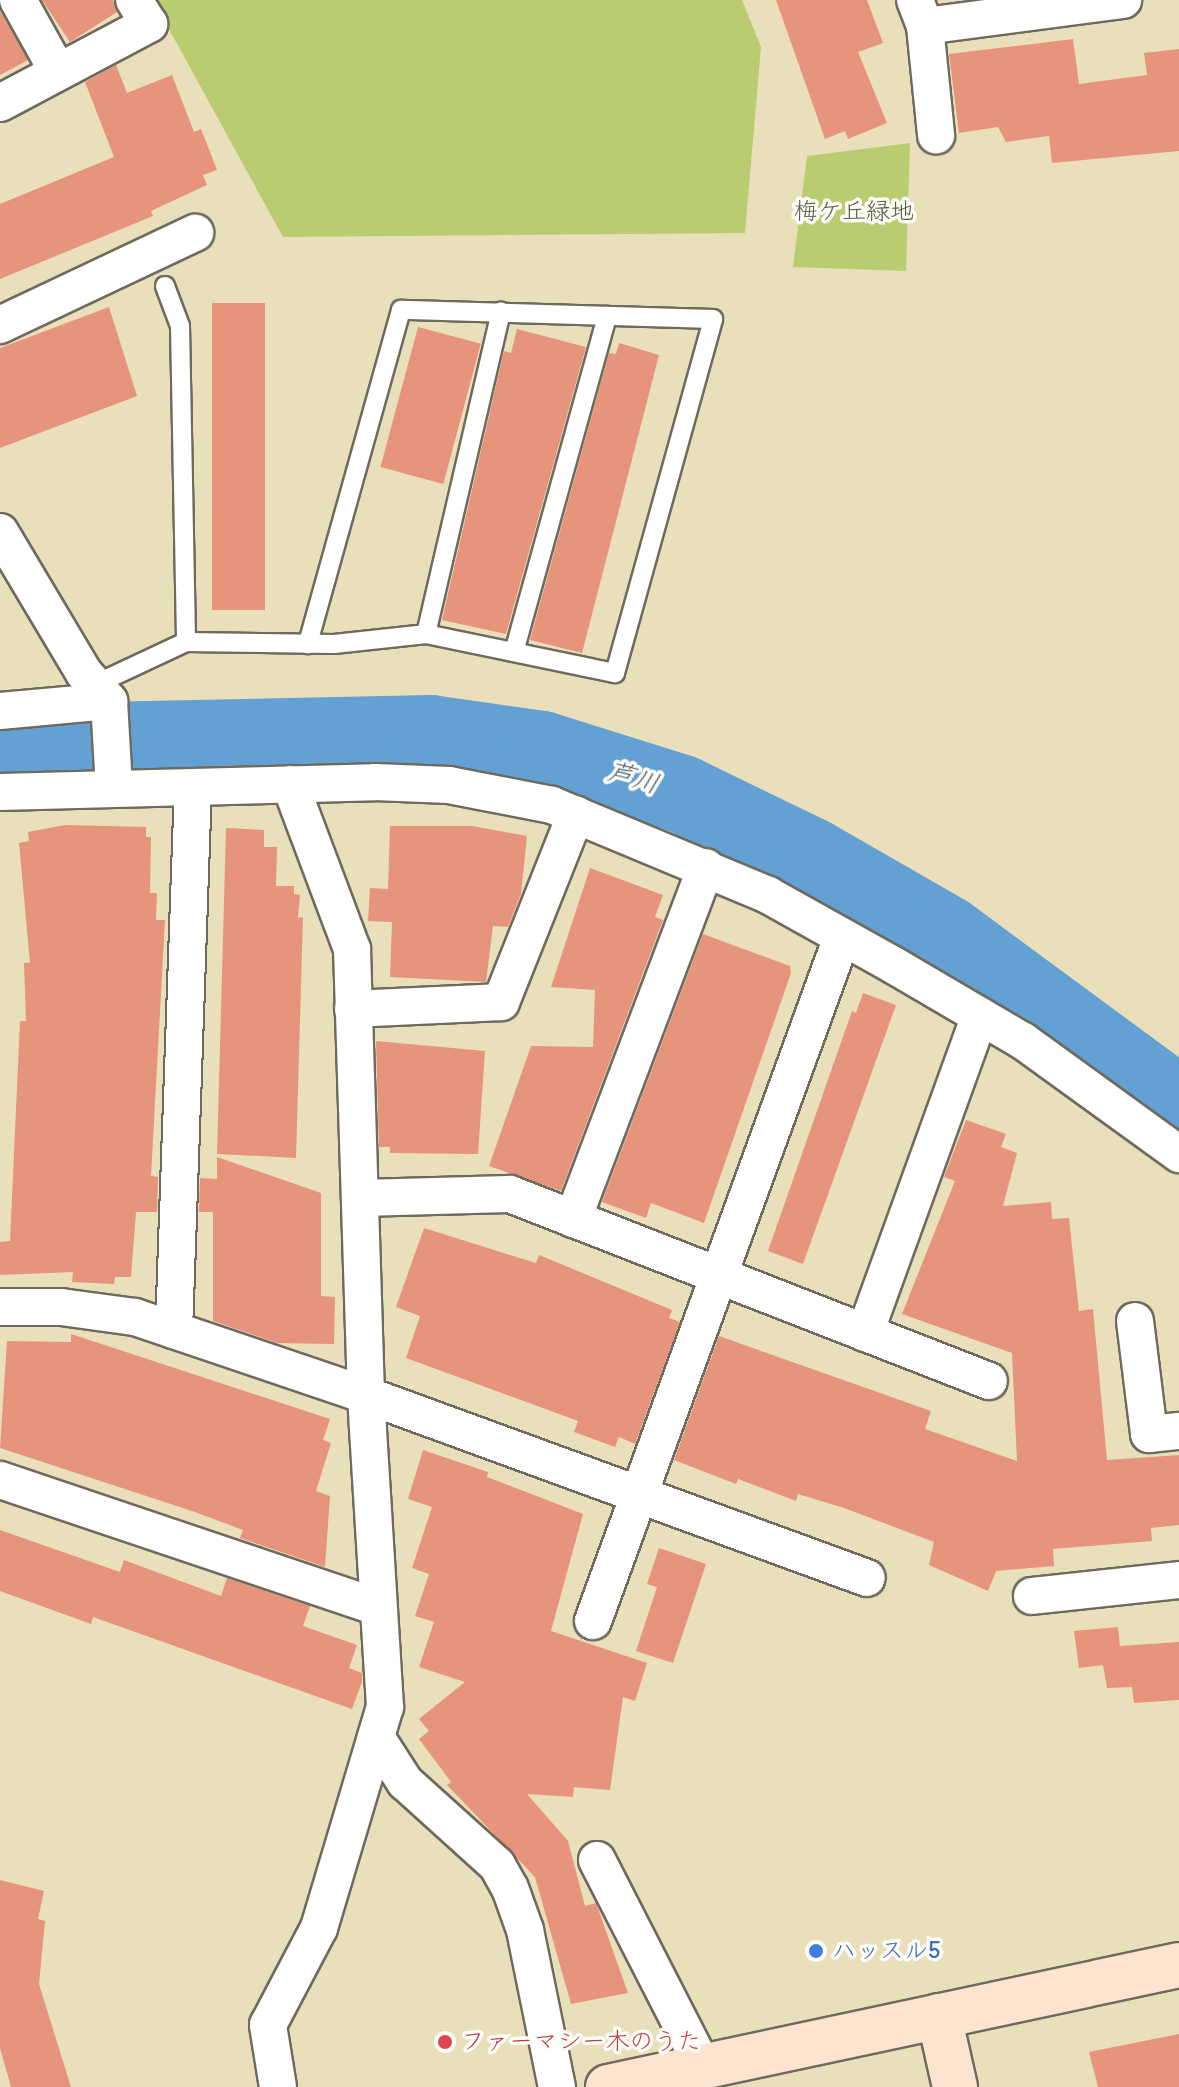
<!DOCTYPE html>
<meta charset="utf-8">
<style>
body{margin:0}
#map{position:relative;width:1179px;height:2087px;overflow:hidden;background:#e9dfba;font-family:Pangolin,"Klee One",sans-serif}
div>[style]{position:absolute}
.green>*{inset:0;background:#b9cc70}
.river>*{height:78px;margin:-39px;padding:0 39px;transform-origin:39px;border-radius:39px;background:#63a1d4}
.building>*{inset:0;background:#e7947c;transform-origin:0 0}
.roads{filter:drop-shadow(2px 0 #6e6a5d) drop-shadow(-2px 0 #6e6a5d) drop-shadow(0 2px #6e6a5d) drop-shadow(0 -2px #6e6a5d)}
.lane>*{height:18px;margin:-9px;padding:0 9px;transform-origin:9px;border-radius:9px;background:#fff}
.street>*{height:36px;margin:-18px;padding:0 18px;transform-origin:18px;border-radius:18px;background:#fff}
.secondary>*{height:44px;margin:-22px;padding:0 22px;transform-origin:22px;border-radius:22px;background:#fde4d0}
.dots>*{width:22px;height:22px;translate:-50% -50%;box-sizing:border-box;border:4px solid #fdfcf7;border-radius:50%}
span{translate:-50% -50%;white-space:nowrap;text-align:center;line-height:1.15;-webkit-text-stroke:7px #fdfcf7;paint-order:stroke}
.park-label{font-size:24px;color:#565b40}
.shop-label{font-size:24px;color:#366cbe}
.left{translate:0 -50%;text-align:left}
.health-label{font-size:24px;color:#be3a42}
.water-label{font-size:26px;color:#415a6f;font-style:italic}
</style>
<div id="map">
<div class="green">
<div style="clip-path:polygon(153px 0,742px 0,761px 47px,745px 233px,283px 237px)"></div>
<div style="clip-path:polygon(910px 143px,906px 271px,793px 267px,807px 156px)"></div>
</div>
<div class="river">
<div style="left:0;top:743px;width:431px;rotate:-1.2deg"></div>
<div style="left:431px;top:734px;width:112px;rotate:8.2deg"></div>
<div style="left:542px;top:750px;width:147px;rotate:17.4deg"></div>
<div style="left:682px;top:794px;width:144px;rotate:25.9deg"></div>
<div style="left:812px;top:857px;width:155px;rotate:29.9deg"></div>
<div style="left:946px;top:934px;width:290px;rotate:36.4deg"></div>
</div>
<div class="building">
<div style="clip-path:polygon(42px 0,113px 0,117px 12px,70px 42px)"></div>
<div style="clip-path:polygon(776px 0,867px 0,883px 43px,858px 52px,887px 123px,848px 139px,845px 131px,825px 139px)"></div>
<div style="clip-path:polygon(0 11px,28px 60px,0 75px)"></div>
<div style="clip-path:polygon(1073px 39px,1079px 84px,1147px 75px,1144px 53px,1179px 49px,1179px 151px,1052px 163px,1049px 136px,1006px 142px,998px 127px,959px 133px,949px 54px)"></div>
<div style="clip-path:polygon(116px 65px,127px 93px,172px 75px,194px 132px,201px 129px,217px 170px,203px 175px,207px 185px,151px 211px,153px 216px,0 279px,0 204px,114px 157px,85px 82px)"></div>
<div style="left:212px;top:303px;width:53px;height:307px"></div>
<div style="clip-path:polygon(109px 307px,137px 396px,0 448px,0 348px)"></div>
<div style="left:418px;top:327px;width:65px;height:145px;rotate:15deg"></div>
<div style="clip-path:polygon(517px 329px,586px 347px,506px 634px,442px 620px,504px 351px,511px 353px)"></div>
<div style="clip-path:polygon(619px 343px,659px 355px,582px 653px,530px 640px,609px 353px,616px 354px)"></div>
<div style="clip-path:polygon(65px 825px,146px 827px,146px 837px,151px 837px,150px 893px,157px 893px,156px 920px,165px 920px,151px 1176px,158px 1177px,157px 1212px,136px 1212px,131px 1277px,115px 1277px,114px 1284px,72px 1282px,73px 1272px,0 1275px,0 1242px,10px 1241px,20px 1021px,26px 1021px,24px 963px,30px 963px,19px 843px,29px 841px,28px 832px)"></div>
<div style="clip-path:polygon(390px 826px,472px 826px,527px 836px,521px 894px,508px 927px,493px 926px,486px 982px,390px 977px,392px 922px,368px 921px,370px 888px,388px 889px)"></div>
<div style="clip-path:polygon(226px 828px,264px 830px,264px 847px,277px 847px,276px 886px,294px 886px,294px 894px,300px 895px,298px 918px,303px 917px,296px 1158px,217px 1154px)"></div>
<div style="clip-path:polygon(590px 868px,663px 895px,655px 917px,663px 920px,561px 1191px,489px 1166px,531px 1046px,593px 1047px,595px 990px,551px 987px)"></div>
<div style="clip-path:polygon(703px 934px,790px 966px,791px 973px,704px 1223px,651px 1203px,646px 1218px,602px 1202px)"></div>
<div style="clip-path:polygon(863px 993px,896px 1005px,803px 1264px,768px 1251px,852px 1011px,856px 1013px)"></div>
<div style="clip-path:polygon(376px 1041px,485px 1051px,478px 1154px,390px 1153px,390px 1147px,379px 1147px)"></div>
<div style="clip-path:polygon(966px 1120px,1006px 1134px,1001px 1147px,1017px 1153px,1003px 1206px,1051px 1202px,1052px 1219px,1069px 1218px,1079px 1311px,1093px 1309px,1107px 1460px,1179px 1455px,1179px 1525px,1151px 1528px,1152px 1541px,1053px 1549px,1054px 1566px,996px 1571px,988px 1591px,929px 1565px,934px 1542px,844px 1508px,798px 1494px,796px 1501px,738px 1479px,736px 1484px,674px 1460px,719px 1336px,931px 1411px,925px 1429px,1017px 1461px,1012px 1353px,902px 1314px,955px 1181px,944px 1177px)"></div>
<div style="clip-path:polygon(217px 1157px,321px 1193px,321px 1296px,335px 1297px,334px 1344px,277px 1343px,213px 1321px,213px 1212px,199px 1212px,200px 1178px,217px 1179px)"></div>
<div style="clip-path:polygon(424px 1228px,536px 1263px,539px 1255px,672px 1310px,669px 1318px,680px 1322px,635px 1444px,619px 1437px,615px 1447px,574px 1432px,578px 1421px,406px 1358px,420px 1316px,396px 1307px)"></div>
<div style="clip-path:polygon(71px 1334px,330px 1419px,323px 1440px,331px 1443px,316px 1491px,330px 1496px,325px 1567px,240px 1538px,243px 1530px,195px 1512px,0 1448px,7px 1341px,71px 1342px)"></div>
<div style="clip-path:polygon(423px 1450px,488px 1472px,487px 1477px,583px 1514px,551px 1631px,647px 1663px,635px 1701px,623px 1697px,610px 1790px,574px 1787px,573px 1797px,527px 1794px,568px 1841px,585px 1906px,596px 1903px,628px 1993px,571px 2004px,535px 1877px,447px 1785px,451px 1782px,419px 1739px,429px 1731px,419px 1719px,465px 1682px,419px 1667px,434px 1622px,415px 1616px,429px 1574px,412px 1568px,432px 1507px,408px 1499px)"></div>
<div style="clip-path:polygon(0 1530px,120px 1572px,124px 1560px,221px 1596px,227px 1578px,310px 1606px,303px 1626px,357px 1645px,349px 1668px,362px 1673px,362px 1682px,352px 1709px,93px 1617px,91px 1624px,0 1591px)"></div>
<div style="clip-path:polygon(659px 1548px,706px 1564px,673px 1663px,636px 1651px,657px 1587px,647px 1584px)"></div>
<div style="clip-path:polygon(1118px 1627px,1120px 1646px,1179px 1642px,1179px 1700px,1134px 1703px,1132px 1687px,1107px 1688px,1103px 1665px,1079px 1668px,1074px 1631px)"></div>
<div style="clip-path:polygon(0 1880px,44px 1891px,38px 1919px,45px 1921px,39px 1984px,71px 2087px,11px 2087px,0 2048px)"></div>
<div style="clip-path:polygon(1179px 2034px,1179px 2087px,1098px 2087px,1089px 2052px)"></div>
</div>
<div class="roads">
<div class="lane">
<div style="left:165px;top:286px;width:43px;rotate:69.4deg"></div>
<div style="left:180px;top:326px;width:316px;rotate:88.9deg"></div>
<div style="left:426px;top:634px;width:331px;rotate:-76.9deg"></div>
<div style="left:514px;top:652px;width:349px;rotate:-74.5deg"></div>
<div style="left:94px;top:685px;width:102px;rotate:-25.1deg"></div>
<div style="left:186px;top:642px;width:148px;rotate:0.8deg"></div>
<div style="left:334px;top:644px;width:93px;rotate:-6.2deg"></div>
<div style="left:426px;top:634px;width:193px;rotate:11.7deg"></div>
<div style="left:615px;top:673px;width:367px;rotate:-74.5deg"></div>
<div style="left:713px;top:319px;width:312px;rotate:-178.3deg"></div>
<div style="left:401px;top:310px;width:347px;rotate:105.6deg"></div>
</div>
<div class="street">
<div style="left:18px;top:0;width:82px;rotate:60.9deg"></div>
<div style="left:915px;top:0;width:28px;rotate:69deg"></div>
<div style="left:925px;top:26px;width:200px;rotate:-7.5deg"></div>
<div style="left:925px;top:26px;width:110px;rotate:84.2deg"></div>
<div style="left:0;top:103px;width:169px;rotate:-27.9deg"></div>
<div style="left:149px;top:24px;width:28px;rotate:-122deg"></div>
<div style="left:0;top:325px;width:216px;rotate:-25.3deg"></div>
<div style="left:0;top:532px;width:164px;rotate:59.2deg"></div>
<div style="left:84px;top:673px;width:38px;rotate:48deg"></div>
<div style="left:109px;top:701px;width:88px;rotate:86.7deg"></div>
<div style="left:0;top:711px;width:109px;rotate:-5.2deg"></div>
<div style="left:0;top:792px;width:375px;rotate:-1.5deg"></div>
<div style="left:375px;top:782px;width:74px;rotate:2.3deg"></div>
<div style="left:449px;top:785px;width:105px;rotate:11deg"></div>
<div style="left:552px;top:805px;width:234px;rotate:22.6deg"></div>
<div style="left:768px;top:895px;width:145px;rotate:29.2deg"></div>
<div style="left:895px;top:966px;width:148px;rotate:30.4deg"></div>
<div style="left:1023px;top:1041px;width:193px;rotate:35.9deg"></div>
<div style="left:353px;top:1009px;width:148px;rotate:-2.7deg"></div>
<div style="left:501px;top:1002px;width:202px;rotate:-68.3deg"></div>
<div style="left:360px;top:1198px;width:150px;rotate:-1.5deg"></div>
<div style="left:510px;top:1194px;width:514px;rotate:21.33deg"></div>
<div style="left:573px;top:1219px;width:376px;rotate:-69.3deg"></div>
<div style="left:0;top:1307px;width:61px"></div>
<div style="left:61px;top:1307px;width:75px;rotate:7.7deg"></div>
<div style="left:135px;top:1317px;width:244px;rotate:18.7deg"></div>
<div style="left:366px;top:1395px;width:533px;rotate:20.07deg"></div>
<div style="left:1135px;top:1321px;width:114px;rotate:82.9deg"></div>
<div style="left:1149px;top:1434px;width:30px;rotate:-6deg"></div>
<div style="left:174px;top:1330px;width:543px;rotate:-88deg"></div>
<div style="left:865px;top:1333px;width:337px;rotate:-70.1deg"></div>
<div style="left:0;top:1480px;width:399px;rotate:18.6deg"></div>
<div style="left:1032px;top:1596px;width:148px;rotate:-6.2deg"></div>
<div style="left:593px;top:1621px;width:728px;rotate:-70deg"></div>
<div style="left:376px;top:1737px;width:54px;rotate:57.2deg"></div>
<div style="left:405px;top:1782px;width:124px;rotate:42.1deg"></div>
<div style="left:497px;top:1865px;width:26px;rotate:61deg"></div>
<div style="left:510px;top:1888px;width:45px;rotate:70.3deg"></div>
<div style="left:525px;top:1930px;width:160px;rotate:78.5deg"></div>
<div style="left:597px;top:1860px;width:233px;rotate:62.9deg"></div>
<div style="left:278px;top:2087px;width:63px;rotate:-99.2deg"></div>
<div style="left:268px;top:2025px;width:110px;rotate:-62.3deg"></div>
<div style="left:319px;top:1928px;width:231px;rotate:-73.4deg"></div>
<div style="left:385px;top:1707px;width:313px;rotate:-93.5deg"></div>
<div style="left:366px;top:1395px;width:446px;rotate:-91.8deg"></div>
<div style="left:352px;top:949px;width:176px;rotate:-110.6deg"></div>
</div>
<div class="secondary">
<div style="left:939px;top:2016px;width:73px;rotate:77.3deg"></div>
<div style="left:608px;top:2087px;width:584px;rotate:-12.06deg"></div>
</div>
</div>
<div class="dots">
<div style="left:816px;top:1951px;background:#3f7fe0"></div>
<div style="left:445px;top:2042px;background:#e0444e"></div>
</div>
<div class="park-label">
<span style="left:854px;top:212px">梅ケ丘緑地</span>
</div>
<div class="shop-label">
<span class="left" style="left:832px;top:1951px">ハッスル5</span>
</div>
<div class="health-label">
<span class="left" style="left:461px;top:2042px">ファーマシー木のうた</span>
</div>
<div class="water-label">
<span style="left:633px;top:779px;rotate:17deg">芦川</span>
</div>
</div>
